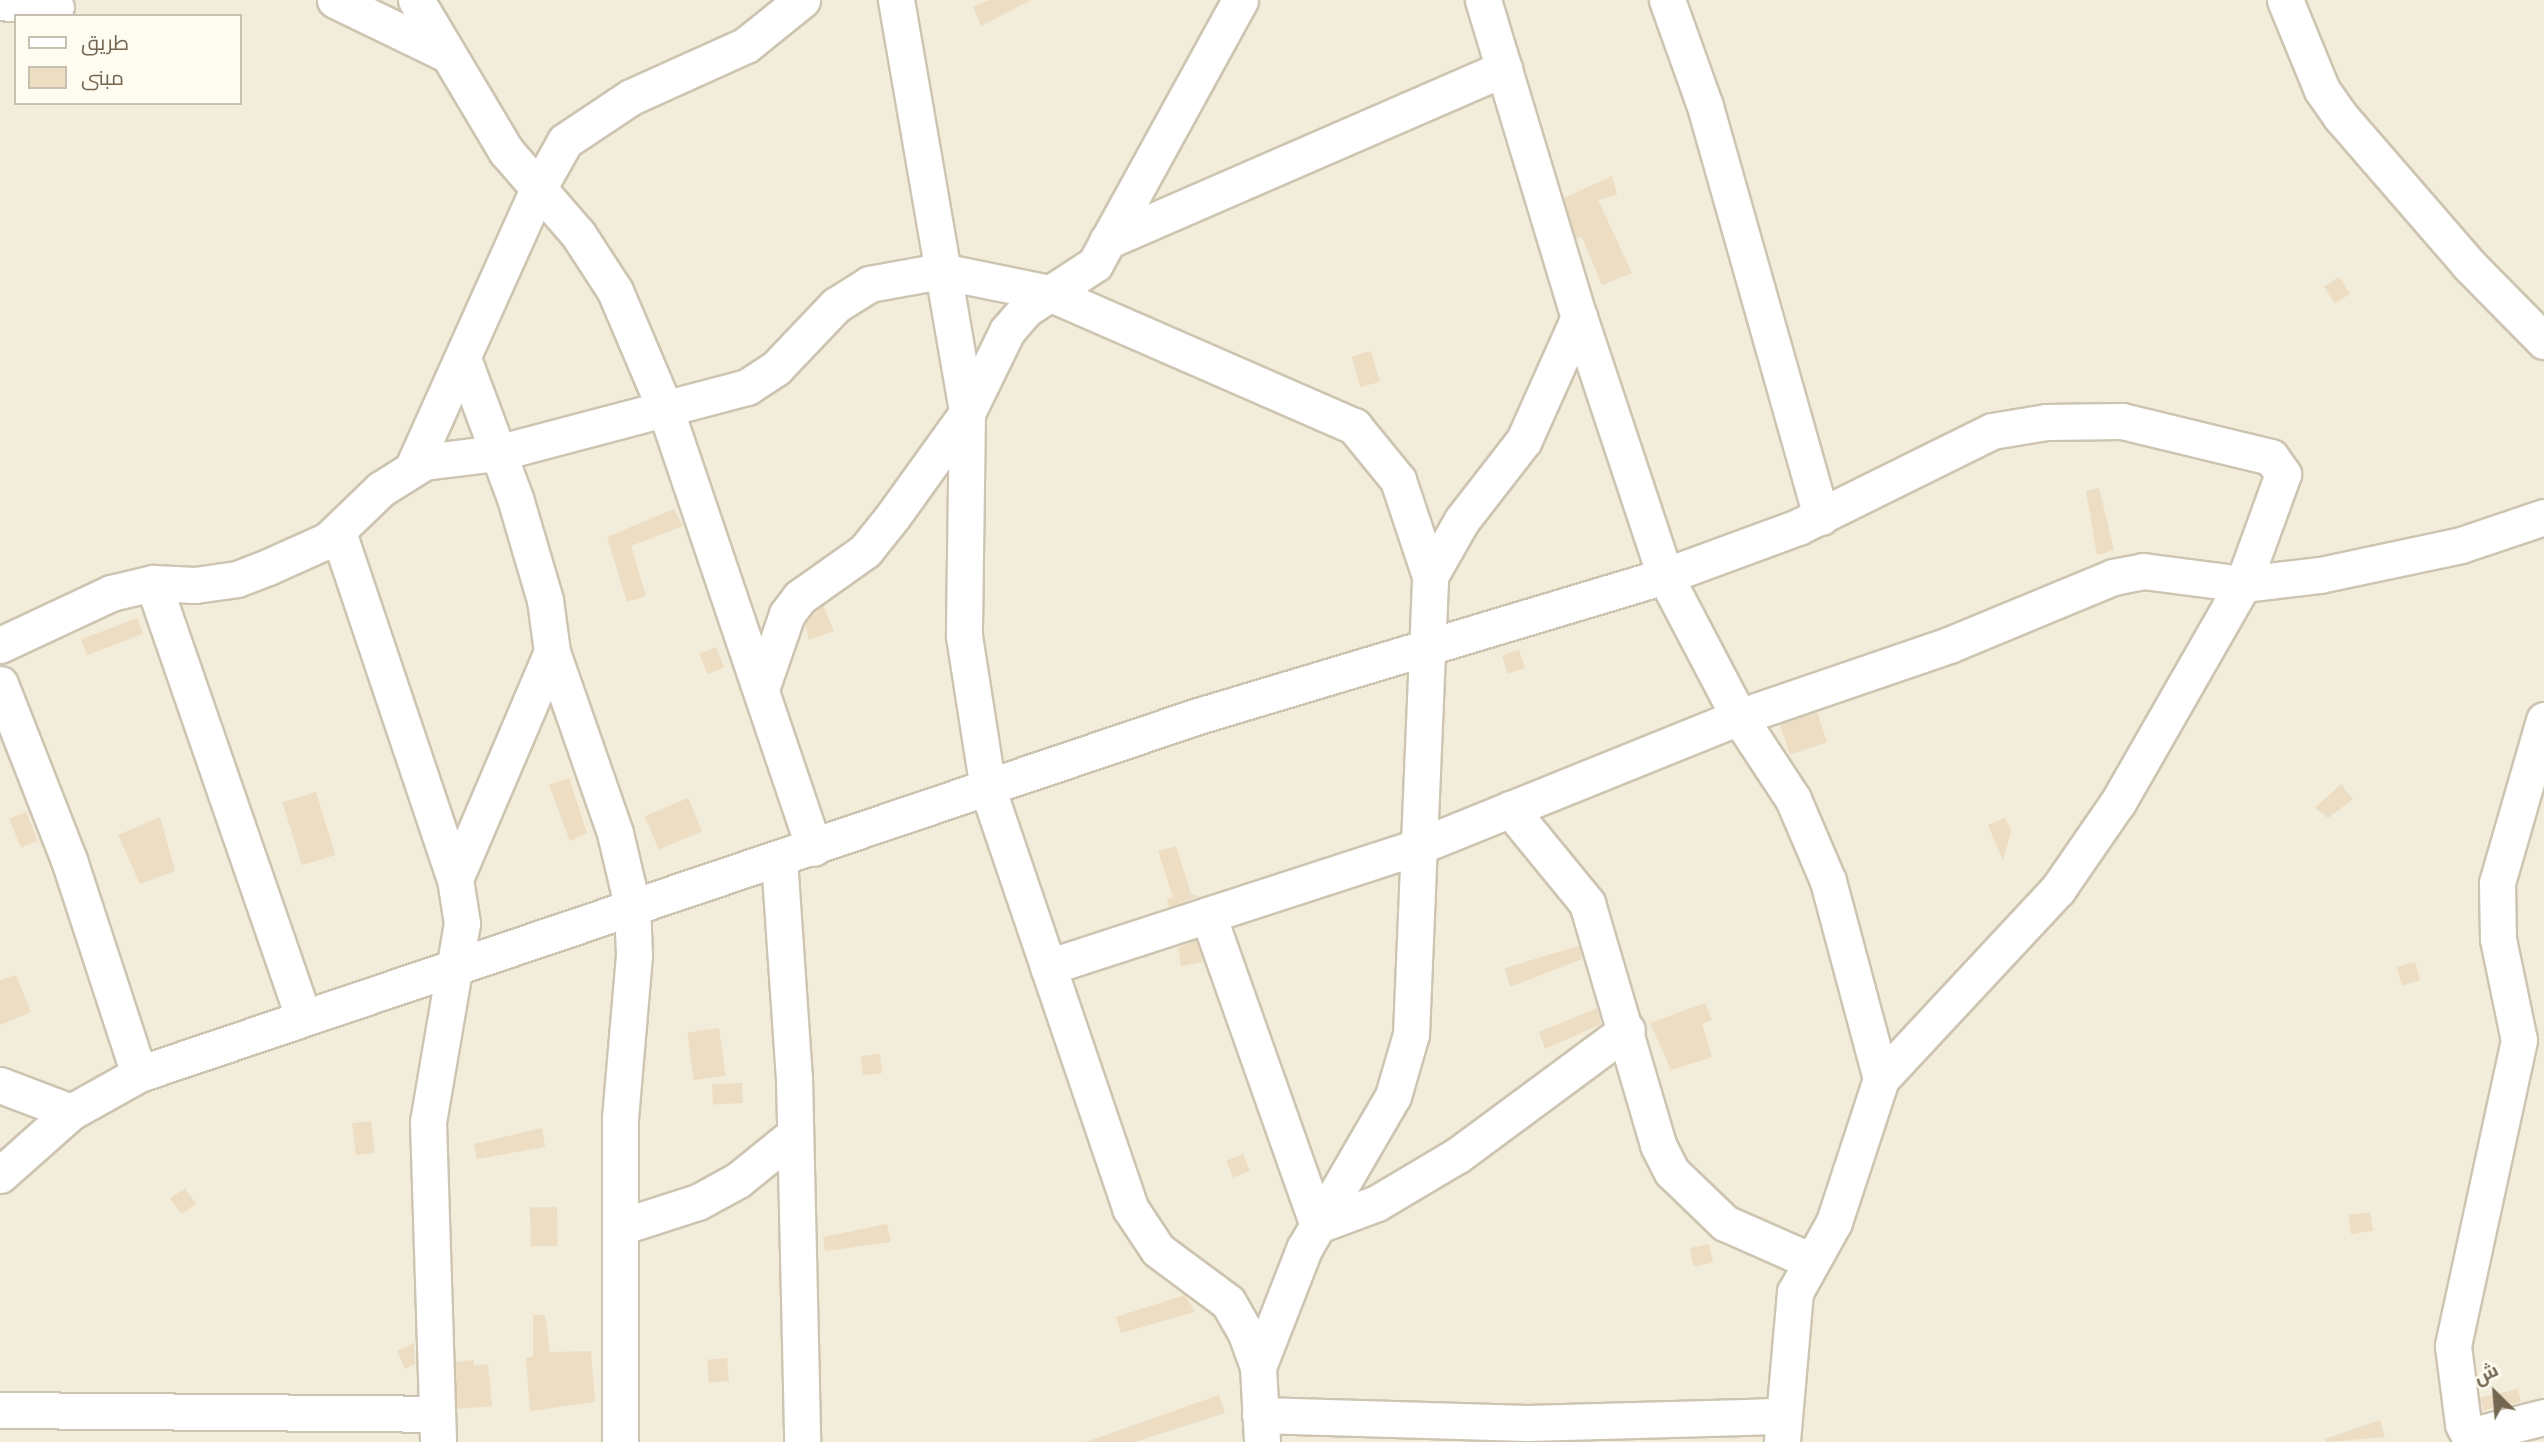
<!DOCTYPE html>
<meta charset="utf-8">
<style>
body{margin:0}
#map{position:relative;width:2544px;height:1442px;overflow:hidden;background:#fbf9eb;font-family:Signika,Cairo,sans-serif}
div>[style]{position:absolute}
.residential>*{inset:0;background:#f2ecda}
.building>*{inset:0;background:#ecddc3;transform-origin:0 0}
.roads{filter:drop-shadow(2px 0 #cdc4b1) drop-shadow(-2px 0 #cdc4b1) drop-shadow(0 2px #cdc4b1) drop-shadow(0 -2px #cdc4b1)}
.minor>*{height:35px;margin:-17.5px;padding:0 17.5px;transform-origin:17.5px;border-radius:17.5px;background:#fff}
span{translate:-50% -50%;white-space:nowrap;text-align:center;line-height:1.15;-webkit-text-stroke:5px #fefcf1;paint-order:stroke}
.legend{position:absolute;left:14px;top:14px;width:228px;height:91px;box-sizing:border-box;background:#fefcf1;border:2px solid #c7c0b1;margin:0;padding:9px 12px;list-style:none;font-size:21px;color:#746650}
.legend li{display:flex;align-items:center;gap:14px;height:35px}
.legend b{width:35px;border:2px solid #c7c0b1}
.north{position:absolute;left:2460px;top:1358px;width:70px;height:70px;-webkit-text-stroke:5px #fefcf1;paint-order:stroke;rotate:335deg;font-size:19px;font-weight:700;line-height:28px;text-align:center;color:#746650}
.north::after{content:'';display:block;margin:auto;width:24px;height:32px;background:#746650;clip-path:polygon(50% 0,100% 100%,50% 72%,0 100%)}
</style>
<div id="map">
<div class="residential">
<div style="clip-path:polygon(evenodd,0 0,2544px 0,2544px 1442px,0 1442px,0 0,16px 16px,240px 16px,240px 103px,16px 103px,16px 16px)"></div>
</div>
<div class="building">
<div style="clip-path:polygon(989px 0,1031px 0,981px 26px,973px 7px)"></div>
<div style="clip-path:polygon(1612px 176px,1617px 195px,1598px 200px,1632px 273px,1602px 285px,1582px 237px,1576px 239px,1564px 198px)"></div>
<div style="left:2339px;top:277px;width:20px;height:18px;rotate:57deg"></div>
<div style="left:1371px;top:351px;width:32px;height:20px;rotate:74deg"></div>
<div style="clip-path:polygon(2099px 488px,2114px 550px,2097px 555px,2086px 491px)"></div>
<div style="clip-path:polygon(674px 509px,683px 526px,631px 546px,646px 596px,627px 602px,607px 537px)"></div>
<div style="clip-path:polygon(823px 605px,834px 631px,809px 640px,805px 624px)"></div>
<div style="left:137px;top:618px;width:17px;height:60px;rotate:69deg"></div>
<div style="left:716px;top:647px;width:22px;height:18px;rotate:68deg"></div>
<div style="left:1519px;top:650px;width:19px;height:18px;rotate:72deg"></div>
<div style="left:1817px;top:712px;width:32px;height:39px;rotate:72deg"></div>
<div style="clip-path:polygon(569px 778px,587px 833px,570px 841px,549px 785px)"></div>
<div style="clip-path:polygon(2341px 784px,2353px 799px,2328px 818px,2315px 808px)"></div>
<div style="left:316px;top:792px;width:66px;height:35px;rotate:73deg"></div>
<div style="left:688px;top:798px;width:36px;height:47px;rotate:67deg"></div>
<div style="left:26px;top:812px;width:31px;height:18px;rotate:68deg"></div>
<div style="clip-path:polygon(160px 817px,175px 871px,140px 884px,118px 835px)"></div>
<div style="clip-path:polygon(2005px 818px,2011px 831px,2003px 861px,1988px 825px)"></div>
<div style="clip-path:polygon(1176px 846px,1191px 894px,1200px 896px,1169px 907px,1167px 899px,1173px 897px,1158px 851px)"></div>
<div style="clip-path:polygon(1196px 940px,1203px 962px,1181px 966px,1178px 948px)"></div>
<div style="clip-path:polygon(1579px 946px,1582px 959px,1510px 987px,1505px 968px)"></div>
<div style="left:2415px;top:962px;width:19px;height:19px;rotate:74deg"></div>
<div style="clip-path:polygon(16px 975px,31px 1012px,0 1025px,0 980px)"></div>
<div style="clip-path:polygon(1705px 1003px,1712px 1020px,1702px 1024px,1712px 1057px,1671px 1070px,1650px 1023px)"></div>
<div style="clip-path:polygon(1597px 1008px,1601px 1024px,1545px 1049px,1539px 1032px)"></div>
<div style="left:719px;top:1028px;width:48px;height:32px;rotate:82deg"></div>
<div style="left:880px;top:1054px;width:19px;height:19px;rotate:84deg"></div>
<div style="left:742px;top:1083px;width:20px;height:30px;rotate:87deg"></div>
<div style="left:371px;top:1121px;width:32px;height:19px;rotate:83deg"></div>
<div style="clip-path:polygon(542px 1128px,545px 1147px,477px 1159px,474px 1144px)"></div>
<div style="left:1243px;top:1154px;width:18px;height:18px;rotate:68deg"></div>
<div style="left:185px;top:1188px;width:19px;height:18px;rotate:55deg"></div>
<div style="left:557px;top:1207px;width:39px;height:27px;rotate:89deg"></div>
<div style="left:2370px;top:1212px;width:19px;height:22px;rotate:81deg"></div>
<div style="clip-path:polygon(887px 1224px,891px 1242px,825px 1251px,823px 1237px)"></div>
<div style="left:1709px;top:1244px;width:19px;height:20px;rotate:78deg"></div>
<div style="clip-path:polygon(1185px 1295px,1195px 1312px,1121px 1333px,1116px 1317px)"></div>
<div style="clip-path:polygon(533px 1315px,545px 1315px,550px 1352px,591px 1351px,595px 1402px,530px 1411px,526px 1358px,533px 1356px)"></div>
<div style="clip-path:polygon(414px 1343px,415px 1364px,405px 1369px,397px 1351px)"></div>
<div style="left:727px;top:1358px;width:23px;height:20px;rotate:85deg"></div>
<div style="clip-path:polygon(474px 1360px,474px 1366px,488px 1364px,492px 1406px,457px 1409px,456px 1362px)"></div>
<div style="left:2518px;top:1389px;width:13px;height:39px;rotate:77deg"></div>
<div style="clip-path:polygon(1219px 1395px,1225px 1413px,1135px 1442px,1086px 1442px)"></div>
<div style="clip-path:polygon(2380px 1420px,2385px 1437px,2326px 1442px,2325px 1439px)"></div>
</div>
<div class="roads">
<div class="minor">
<div style="left:335px;top:0;width:121px;rotate:25.9deg"></div>
<div style="left:416px;top:0;width:176px;rotate:59.2deg"></div>
<div style="left:506px;top:151px;width:110px;rotate:49.1deg"></div>
<div style="left:578px;top:234px;width:68px;rotate:57deg"></div>
<div style="left:615px;top:291px;width:130px;rotate:67deg"></div>
<div style="left:666px;top:411px;width:461px;rotate:71.3deg"></div>
<div style="left:896px;top:0;width:419px;rotate:80.2deg"></div>
<div style="left:967px;top:413px;width:223px;rotate:90.8deg"></div>
<div style="left:964px;top:636px;width:156px;rotate:81.1deg"></div>
<div style="left:988px;top:790px;width:441px;rotate:71.2deg"></div>
<div style="left:1130px;top:1208px;width:50px;rotate:56.3deg"></div>
<div style="left:1158px;top:1250px;width:87px;rotate:36.6deg"></div>
<div style="left:1228px;top:1302px;width:34px;rotate:60deg"></div>
<div style="left:1245px;top:1331px;width:38px;rotate:70deg"></div>
<div style="left:1258px;top:1367px;width:75px;rotate:86.9deg"></div>
<div style="left:1483px;top:0;width:331px;rotate:73.2deg"></div>
<div style="left:1579px;top:317px;width:273px;rotate:71.6deg"></div>
<div style="left:1665px;top:576px;width:159px;rotate:62.3deg"></div>
<div style="left:1739px;top:717px;width:98px;rotate:56.6deg"></div>
<div style="left:1793px;top:799px;width:89px;rotate:66.9deg"></div>
<div style="left:1828px;top:881px;width:205px;rotate:75deg"></div>
<div style="left:1667px;top:0;width:113px;rotate:70.3deg"></div>
<div style="left:1705px;top:106px;width:427px;rotate:74.2deg"></div>
<div style="left:2285px;top:0;width:97px;rotate:67.7deg"></div>
<div style="left:2322px;top:90px;width:33px;rotate:55deg"></div>
<div style="left:2341px;top:117px;width:196px;rotate:49.1deg"></div>
<div style="left:2469px;top:265px;width:107px;rotate:45.4deg"></div>
<div style="left:0;top:2px;width:56px;rotate:5.1deg"></div>
<div style="left:1107px;top:241px;width:433px;rotate:-23.5deg"></div>
<div style="left:464px;top:361px;width:146px;rotate:69.6deg"></div>
<div style="left:515px;top:498px;width:106px;rotate:73.6deg"></div>
<div style="left:545px;top:600px;width:52px;rotate:82.3deg"></div>
<div style="left:552px;top:652px;width:192px;rotate:70.8deg"></div>
<div style="left:615px;top:833px;width:74px;rotate:76.7deg"></div>
<div style="left:632px;top:905px;width:50px;rotate:87.7deg"></div>
<div style="left:634px;top:955px;width:164px;rotate:94.9deg"></div>
<div style="left:620px;top:1118px;width:324px;rotate:90deg"></div>
<div style="left:413px;top:467px;width:305px;rotate:-65.8deg"></div>
<div style="left:538px;top:189px;width:55px;rotate:-60.6deg"></div>
<div style="left:565px;top:141px;width:79px;rotate:-33.7deg"></div>
<div style="left:631px;top:97px;width:126px;rotate:-24.3deg"></div>
<div style="left:746px;top:45px;width:72px;rotate:-38.8deg"></div>
<div style="left:338px;top:532px;width:366px;rotate:71.4deg"></div>
<div style="left:455px;top:879px;width:45px;rotate:81deg"></div>
<div style="left:462px;top:923px;width:202px;rotate:99.7deg"></div>
<div style="left:428px;top:1122px;width:320px;rotate:88.2deg"></div>
<div style="left:153px;top:583px;width:456px;rotate:70.9deg"></div>
<div style="left:0;top:645px;width:123px;rotate:-25.1deg"></div>
<div style="left:111px;top:593px;width:43px;rotate:-13.4deg"></div>
<div style="left:153px;top:583px;width:42px;rotate:2.7deg"></div>
<div style="left:195px;top:585px;width:42px;rotate:-8.1deg"></div>
<div style="left:237px;top:579px;width:33px;rotate:-21deg"></div>
<div style="left:268px;top:567px;width:66px;rotate:-24.2deg"></div>
<div style="left:328px;top:540px;width:74px;rotate:-43.9deg"></div>
<div style="left:381px;top:489px;width:51px;rotate:-32.1deg"></div>
<div style="left:424px;top:462px;width:74px;rotate:-7deg"></div>
<div style="left:497px;top:453px;width:259px;rotate:-14.8deg"></div>
<div style="left:747px;top:387px;width:35px;rotate:-33deg"></div>
<div style="left:776px;top:368px;width:87px;rotate:-46.4deg"></div>
<div style="left:836px;top:305px;width:39px;rotate:-32deg"></div>
<div style="left:869px;top:284px;width:73px;rotate:-10.2deg"></div>
<div style="left:941px;top:271px;width:110px;rotate:11.5deg"></div>
<div style="left:1049px;top:293px;width:333px;rotate:23.6deg"></div>
<div style="left:1354px;top:426px;width:70px;rotate:50.8deg"></div>
<div style="left:1398px;top:480px;width:101px;rotate:71.6deg"></div>
<div style="left:0;top:684px;width:189px;rotate:68.6deg"></div>
<div style="left:69px;top:860px;width:225px;rotate:71.9deg"></div>
<div style="left:761px;top:689px;width:79px;rotate:-70.9deg"></div>
<div style="left:787px;top:614px;width:21px;rotate:-53deg"></div>
<div style="left:800px;top:597px;width:80px;rotate:-35.3deg"></div>
<div style="left:865px;top:551px;width:45px;rotate:-51.3deg"></div>
<div style="left:893px;top:516px;width:127px;rotate:-54.3deg"></div>
<div style="left:967px;top:413px;width:91px;rotate:-64deg"></div>
<div style="left:1007px;top:331px;width:29px;rotate:-49deg"></div>
<div style="left:1026px;top:309px;width:82px;rotate:-33.1deg"></div>
<div style="left:1095px;top:264px;width:301px;rotate:-61.2deg"></div>
<div style="left:2544px;top:720px;width:170px;rotate:106.1deg"></div>
<div style="left:2497px;top:883px;width:56px;rotate:89deg"></div>
<div style="left:2498px;top:939px;width:103px;rotate:78.3deg"></div>
<div style="left:2519px;top:1040px;width:313px;rotate:102.2deg"></div>
<div style="left:2453px;top:1346px;width:79px;rotate:82.7deg"></div>
<div style="left:2463px;top:1424px;width:13px;rotate:63deg"></div>
<div style="left:2469px;top:1436px;width:77px;rotate:-14.2deg"></div>
<div style="left:1510px;top:809px;width:122px;rotate:50.7deg"></div>
<div style="left:1587px;top:903px;width:252px;rotate:73.6deg"></div>
<div style="left:1658px;top:1145px;width:30px;rotate:63deg"></div>
<div style="left:1672px;top:1172px;width:74px;rotate:43.9deg"></div>
<div style="left:1725px;top:1223px;width:92px;rotate:23.8deg"></div>
<div style="left:779px;top:859px;width:220px;rotate:86.1deg"></div>
<div style="left:794px;top:1078px;width:364px;rotate:88.7deg"></div>
<div style="left:455px;top:879px;width:247px;rotate:-66.9deg"></div>
<div style="left:1208px;top:915px;width:329px;rotate:70.5deg"></div>
<div style="left:1318px;top:1225px;width:63px;rotate:-20.4deg"></div>
<div style="left:1377px;top:1203px;width:94px;rotate:-30.7deg"></div>
<div style="left:1458px;top:1155px;width:210px;rotate:-36.5deg"></div>
<div style="left:1048px;top:967px;width:388px;rotate:-18deg"></div>
<div style="left:1417px;top:847px;width:347px;rotate:-22deg"></div>
<div style="left:1739px;top:717px;width:222px;rotate:-18.9deg"></div>
<div style="left:1949px;top:645px;width:178px;rotate:-22.5deg"></div>
<div style="left:2113px;top:577px;width:31px;rotate:-11deg"></div>
<div style="left:2143px;top:571px;width:101px;rotate:7.4deg"></div>
<div style="left:2243px;top:584px;width:78px;rotate:-6.7deg"></div>
<div style="left:2320px;top:575px;width:144px;rotate:-12deg"></div>
<div style="left:2461px;top:545px;width:88px;rotate:-18.6deg"></div>
<div style="left:0;top:1085px;width:76px;rotate:20.8deg"></div>
<div style="left:0;top:1175px;width:95px;rotate:-41.6deg"></div>
<div style="left:71px;top:1112px;width:78px;rotate:-29.2deg"></div>
<div style="left:139px;top:1074px;width:1118px;rotate:-18.68deg"></div>
<div style="left:1198px;top:716px;width:488px;rotate:-16.7deg"></div>
<div style="left:1665px;top:576px;width:142px;rotate:-20.2deg"></div>
<div style="left:1798px;top:527px;width:216px;rotate:-26.3deg"></div>
<div style="left:1992px;top:431px;width:55px;rotate:-9.5deg"></div>
<div style="left:2046px;top:422px;width:76px;rotate:-0.8deg"></div>
<div style="left:2122px;top:421px;width:153px;rotate:13.6deg"></div>
<div style="left:2271px;top:457px;width:21px;rotate:55deg"></div>
<div style="left:2283px;top:474px;width:117px;rotate:110deg"></div>
<div style="left:2243px;top:584px;width:251px;rotate:119.8deg"></div>
<div style="left:2118px;top:802px;width:106px;rotate:124.6deg"></div>
<div style="left:2058px;top:889px;width:260px;rotate:133deg"></div>
<div style="left:1881px;top:1079px;width:151px;rotate:108.2deg"></div>
<div style="left:1834px;top:1222px;width:80px;rotate:119.1deg"></div>
<div style="left:1795px;top:1292px;width:151px;rotate:95deg"></div>
<div style="left:620px;top:1227px;width:82px;rotate:-17.8deg"></div>
<div style="left:698px;top:1202px;width:46px;rotate:-28.8deg"></div>
<div style="left:738px;top:1180px;width:73px;rotate:-38.9deg"></div>
<div style="left:1258px;top:1367px;width:127px;rotate:-68.7deg"></div>
<div style="left:1304px;top:1249px;width:177px;rotate:-59.8deg"></div>
<div style="left:1393px;top:1096px;width:65px;rotate:-73.8deg"></div>
<div style="left:1411px;top:1034px;width:458px;rotate:-87.6deg"></div>
<div style="left:1430px;top:576px;width:64px;rotate:-60.3deg"></div>
<div style="left:1462px;top:520px;width:101px;rotate:-52.2deg"></div>
<div style="left:1524px;top:440px;width:135px;rotate:-65.9deg"></div>
<div style="left:0;top:1410px;width:437px;rotate:0.5deg"></div>
<div style="left:1260px;top:1415px;width:267px;rotate:1.7deg"></div>
<div style="left:1527px;top:1423px;width:256px;rotate:-1.6deg"></div>
</div>
</div>
<ul class="legend">
<li><b style="height:9px;background:#fff"></b>طريق</li>
<li><b style="height:19px;background:#ecddc3"></b>مبنى</li>
</ul>
<div class="north">ش</div>
</div>
